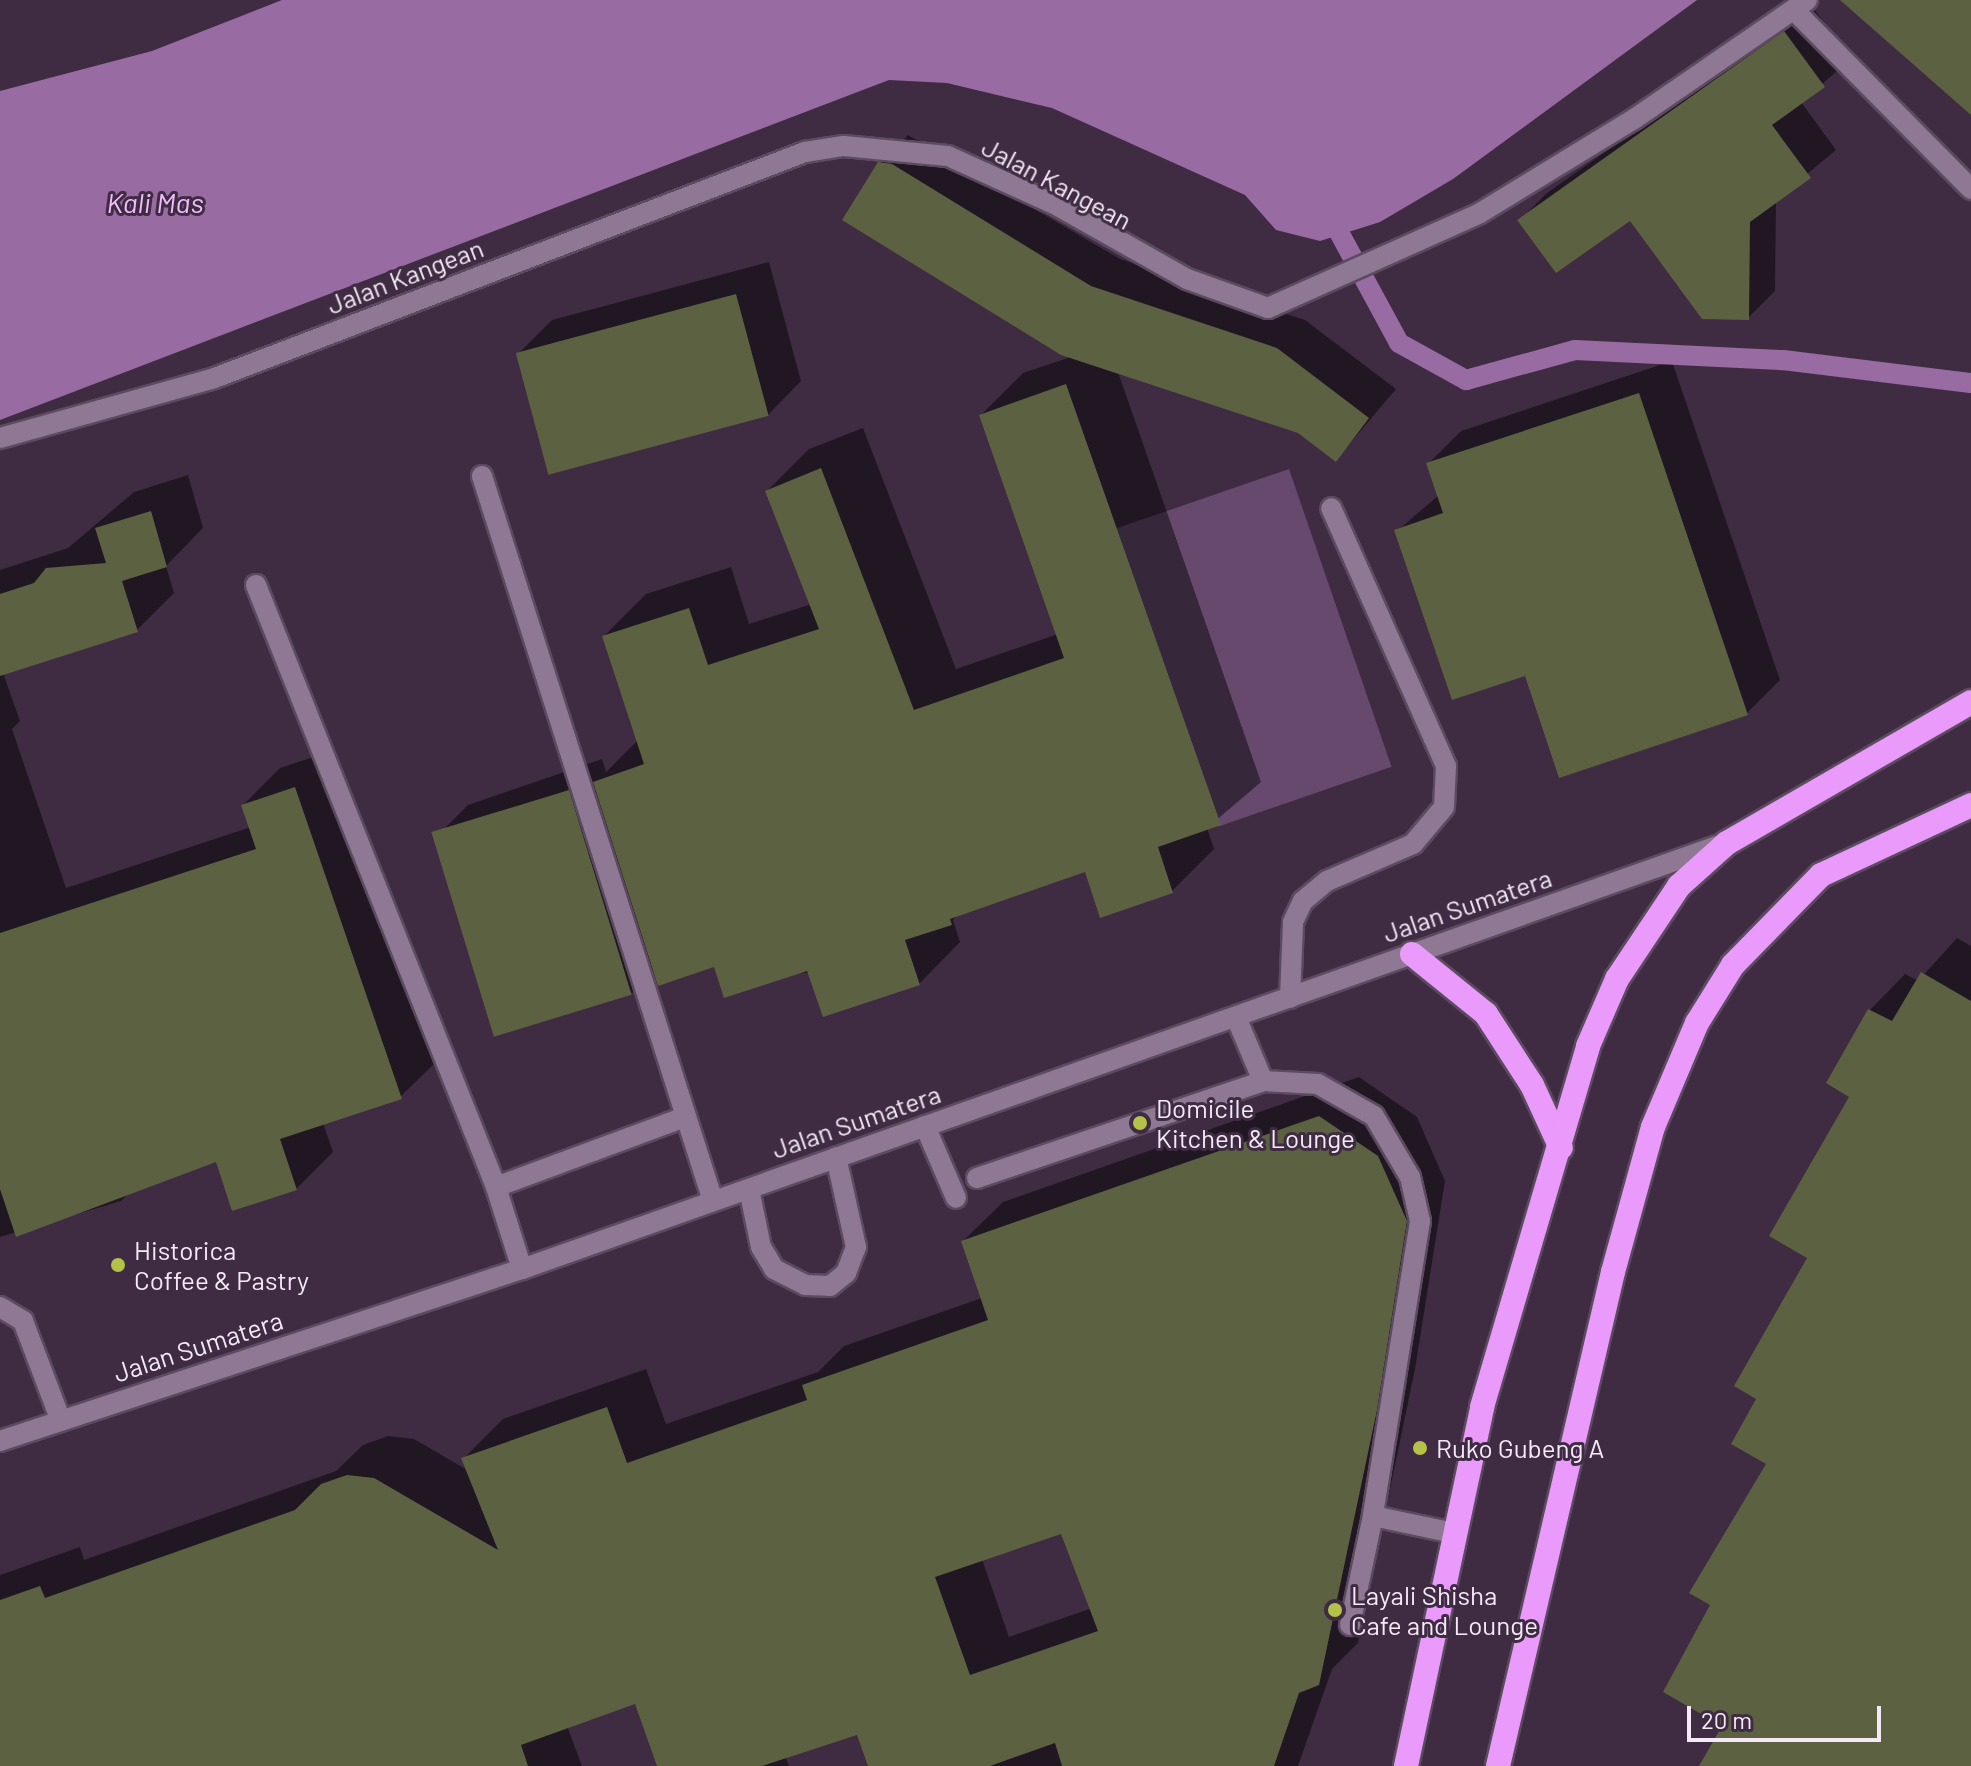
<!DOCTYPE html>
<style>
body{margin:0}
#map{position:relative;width:1971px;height:1766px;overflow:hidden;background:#3f2c43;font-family:Barlow,sans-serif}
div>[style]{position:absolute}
.green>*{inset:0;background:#66496d;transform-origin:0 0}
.water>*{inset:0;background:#986ca2}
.shadow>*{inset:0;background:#0007}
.stream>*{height:20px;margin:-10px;padding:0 10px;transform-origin:10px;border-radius:10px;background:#986ca2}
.building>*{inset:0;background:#5c6141;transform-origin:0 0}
.roads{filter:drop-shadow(2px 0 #5c4b60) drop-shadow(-2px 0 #5c4b60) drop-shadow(0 2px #5c4b60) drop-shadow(0 -2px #5c4b60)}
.lane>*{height:20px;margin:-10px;padding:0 10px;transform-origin:10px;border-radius:10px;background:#8e7893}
.street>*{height:20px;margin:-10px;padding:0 10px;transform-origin:10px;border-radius:10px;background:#8e7893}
.secondary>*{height:20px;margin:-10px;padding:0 10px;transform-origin:10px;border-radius:10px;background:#8e7893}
.highway>*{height:24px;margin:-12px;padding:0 12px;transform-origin:12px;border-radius:12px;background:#e99afb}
.dots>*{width:22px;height:22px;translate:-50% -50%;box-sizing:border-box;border:4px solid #3f2c43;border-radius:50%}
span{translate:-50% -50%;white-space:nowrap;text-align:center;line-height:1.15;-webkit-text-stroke:6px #3f2c43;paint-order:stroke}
.street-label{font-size:26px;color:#f5e9f8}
.poi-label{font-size:26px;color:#f5e9f8}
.left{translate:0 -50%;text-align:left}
.water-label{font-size:28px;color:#f0bdfc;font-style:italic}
.scale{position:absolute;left:1687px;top:1706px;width:194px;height:36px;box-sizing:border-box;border:4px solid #f5e9f8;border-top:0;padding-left:10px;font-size:24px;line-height:28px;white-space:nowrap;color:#f5e9f8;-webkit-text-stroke:6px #3f2c43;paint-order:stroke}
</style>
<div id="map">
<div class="green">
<div style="left:1289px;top:469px;width:315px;height:183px;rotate:71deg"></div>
</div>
<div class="water">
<div style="clip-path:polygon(282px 0,1697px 0,1453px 179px,1380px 222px,1320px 241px,1276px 230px,1245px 195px,1052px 108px,947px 83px,889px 80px,0 420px,0 91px,152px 51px)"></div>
</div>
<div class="shadow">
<div style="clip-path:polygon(1812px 6px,1851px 59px,1801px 102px,1836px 150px,1776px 200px,1775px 291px,1748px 318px,1630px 218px,1520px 220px,1547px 193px)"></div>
<div style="clip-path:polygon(908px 135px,1120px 259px,1305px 320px,1396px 389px,1336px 460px,1298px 432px,1118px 372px,1261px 782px,1207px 828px,1214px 849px,1172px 891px,1086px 870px,960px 913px,953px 920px,960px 942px,919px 984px,715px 964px,655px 970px,632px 993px,435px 838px,468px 805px,602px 759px,606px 772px,638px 740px,604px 636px,646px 594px,731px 567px,749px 624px,812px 604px,767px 491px,809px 449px,863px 428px,956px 669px,1058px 634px,981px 415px,1023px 373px,1071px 357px,880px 164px)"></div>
<div style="clip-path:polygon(769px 262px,801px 381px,768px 415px,519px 353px,552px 320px)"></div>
<div style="clip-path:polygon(1672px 361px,1780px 680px,1747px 713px,1526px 674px,1397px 531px,1439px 495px,1428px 464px,1461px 431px)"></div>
<div style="clip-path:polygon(188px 475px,203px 528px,166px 566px,174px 593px,137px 630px,3px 673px,20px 721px,12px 729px,66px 888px,251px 827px,243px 805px,280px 768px,332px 751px,438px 1060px,400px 1097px,323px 1123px,333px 1152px,296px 1189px,217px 1159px,134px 1188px,121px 1201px,0 1237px,0 570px,68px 548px,134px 492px)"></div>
<div style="clip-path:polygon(1957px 938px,1971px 946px,1971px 1766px,1702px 1766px,1725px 1725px,1713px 1605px,1768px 1463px,1759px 1399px,1810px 1257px,1852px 1096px,1828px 1083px,1870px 1010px,1905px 974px,1918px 981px)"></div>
<div style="clip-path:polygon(evenodd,1359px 1077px,1417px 1117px,1445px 1181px,1415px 1369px,1358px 1643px,1332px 1669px,1298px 1766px,871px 1766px,859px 1732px,785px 1756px,789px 1766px,659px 1766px,636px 1701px,567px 1726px,582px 1766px,0 1766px,0 1575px,80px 1547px,84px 1560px,336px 1471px,363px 1445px,388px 1436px,414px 1439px,469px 1471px,464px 1458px,503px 1419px,646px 1369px,666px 1424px,818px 1372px,844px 1346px,982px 1298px,963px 1241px,1003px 1202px,1359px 1077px,1063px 1532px,1092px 1608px,1009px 1637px,982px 1559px,1063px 1532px)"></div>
</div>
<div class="stream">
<div style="left:1328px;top:212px;width:149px;rotate:61.5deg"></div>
<div style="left:1399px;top:343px;width:77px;rotate:28.9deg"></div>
<div style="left:1466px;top:380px;width:113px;rotate:-15.4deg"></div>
<div style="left:1575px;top:350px;width:208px;rotate:2.8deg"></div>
<div style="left:1783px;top:360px;width:189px;rotate:7deg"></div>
</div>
<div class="building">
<div style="clip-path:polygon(1840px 0,1971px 0,1971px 115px)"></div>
<div style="clip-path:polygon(1784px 31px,1825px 87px,1772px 125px,1811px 178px,1750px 222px,1749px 320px,1702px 319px,1630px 221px,1556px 273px,1517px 220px)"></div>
<div style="clip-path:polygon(878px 162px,892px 164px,1091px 286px,1277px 348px,1369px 418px,1336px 462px,1298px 433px,1061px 355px,842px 220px)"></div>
<div style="left:736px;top:294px;width:126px;height:228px;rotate:75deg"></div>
<div style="clip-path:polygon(1066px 384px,1221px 825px,1158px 847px,1173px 893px,1100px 918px,1085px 872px,950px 919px,952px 925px,905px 940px,920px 985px,823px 1017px,807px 971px,724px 998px,714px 967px,658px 986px,593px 782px,644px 764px,602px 636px,689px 608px,708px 665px,819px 629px,765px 491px,821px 468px,914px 710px,1064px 658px,979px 415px)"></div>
<div style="clip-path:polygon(1639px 393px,1748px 715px,1559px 778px,1525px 676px,1452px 700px,1394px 530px,1443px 513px,1426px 463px)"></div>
<div style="clip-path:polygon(151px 511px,167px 567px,122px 581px,138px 632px,0 676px,0 594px,34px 583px,46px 568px,106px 563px,95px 528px)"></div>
<div style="clip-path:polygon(295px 787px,402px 1099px,280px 1139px,297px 1190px,232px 1211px,216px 1162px,16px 1237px,0 1189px,0 933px,256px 849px,241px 805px)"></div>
<div style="left:569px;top:790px;width:214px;height:144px;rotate:73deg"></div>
<div style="clip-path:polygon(1921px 972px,1971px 1001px,1971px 1766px,1699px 1766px,1722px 1726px,1663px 1692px,1710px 1605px,1689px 1593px,1766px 1464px,1731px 1444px,1756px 1399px,1734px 1386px,1807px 1258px,1769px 1236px,1849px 1097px,1826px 1083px,1868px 1009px,1892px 1021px)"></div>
<div style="clip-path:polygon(evenodd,1319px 1116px,1378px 1156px,1407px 1221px,1377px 1410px,1319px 1685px,1299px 1693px,1274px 1766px,1062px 1766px,1055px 1743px,990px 1766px,868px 1766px,857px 1735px,762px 1766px,657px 1766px,635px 1704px,521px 1745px,528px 1766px,0 1766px,0 1600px,40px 1586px,45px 1598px,295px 1510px,321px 1484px,347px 1475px,374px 1478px,498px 1550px,461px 1458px,607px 1407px,627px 1463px,807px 1400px,802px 1385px,988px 1320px,961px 1241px,1319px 1116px,1061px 1534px,1098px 1631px,970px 1675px,935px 1577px,1061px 1534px)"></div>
</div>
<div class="roads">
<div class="lane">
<div style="left:1794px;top:10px;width:252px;rotate:45.3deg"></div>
<div style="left:482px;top:476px;width:761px;rotate:72.33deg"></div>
<div style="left:256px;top:585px;width:648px;rotate:68.26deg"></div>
<div style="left:496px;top:1187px;width:86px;rotate:72.4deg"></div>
<div style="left:1290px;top:998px;width:76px;rotate:-87.7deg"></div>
<div style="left:1293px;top:922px;width:23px;rotate:-65deg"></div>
<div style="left:1303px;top:901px;width:31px;rotate:-40deg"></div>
<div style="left:1327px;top:881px;width:94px;rotate:-23.3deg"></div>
<div style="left:1413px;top:844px;width:48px;rotate:-50deg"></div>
<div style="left:1444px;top:807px;width:41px;rotate:-87.2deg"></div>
<div style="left:1446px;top:766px;width:282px;rotate:-114deg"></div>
<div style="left:1236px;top:1017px;width:69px;rotate:67.1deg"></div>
<div style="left:925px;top:1126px;width:78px;rotate:66.7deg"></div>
<div style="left:977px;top:1178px;width:302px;rotate:-18.7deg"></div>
<div style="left:1263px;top:1081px;width:55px;rotate:3.1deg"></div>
<div style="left:1318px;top:1084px;width:64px;rotate:29.7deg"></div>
<div style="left:1374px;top:1116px;width:71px;rotate:59.5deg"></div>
<div style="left:1410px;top:1177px;width:45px;rotate:77.2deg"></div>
<div style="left:1420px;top:1221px;width:299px;rotate:99.1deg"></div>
<div style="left:1373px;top:1516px;width:83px;rotate:11.9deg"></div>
<div style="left:496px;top:1187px;width:202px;rotate:-20.3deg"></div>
<div style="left:749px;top:1189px;width:59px;rotate:78.3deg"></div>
<div style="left:761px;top:1247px;width:26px;rotate:59deg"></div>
<div style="left:774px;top:1269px;width:35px;rotate:27deg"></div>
<div style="left:805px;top:1285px;width:25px;rotate:2deg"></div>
<div style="left:830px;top:1286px;width:21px;rotate:-39deg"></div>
<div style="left:846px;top:1273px;width:28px;rotate:-69deg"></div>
<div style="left:856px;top:1247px;width:92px;rotate:-102.5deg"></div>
<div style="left:0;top:1307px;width:27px;rotate:31deg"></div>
<div style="left:23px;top:1321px;width:107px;rotate:69.2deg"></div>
<div style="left:1350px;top:1625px;width:111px;rotate:-78.1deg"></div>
</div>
<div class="street">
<div style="left:0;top:438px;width:220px;rotate:-15.6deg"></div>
<div style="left:212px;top:379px;width:635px;rotate:-20.95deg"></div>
<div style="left:805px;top:152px;width:39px;rotate:-9deg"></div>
<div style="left:844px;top:146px;width:104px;rotate:5.5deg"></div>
<div style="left:948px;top:156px;width:121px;rotate:24.4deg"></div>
<div style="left:1058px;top:206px;width:148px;rotate:29.5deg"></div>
<div style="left:1187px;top:279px;width:86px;rotate:19.7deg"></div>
<div style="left:1268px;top:308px;width:232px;rotate:-24.1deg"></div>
<div style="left:1480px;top:213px;width:180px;rotate:-31.4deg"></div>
<div style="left:1634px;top:119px;width:210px;rotate:-34.5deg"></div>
</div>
<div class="secondary">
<div style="left:0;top:1441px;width:550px;rotate:-18.24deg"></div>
<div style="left:522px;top:1269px;width:1274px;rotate:-19.49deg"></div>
</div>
<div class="highway">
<div style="left:1412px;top:954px;width:95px;rotate:39deg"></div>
<div style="left:1486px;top:1014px;width:85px;rotate:57.1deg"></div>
<div style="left:1532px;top:1085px;width:69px;rotate:65.3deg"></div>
<div style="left:1406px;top:1766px;width:367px;rotate:-78deg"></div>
<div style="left:1482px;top:1407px;width:376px;rotate:-73.6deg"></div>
<div style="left:1588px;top:1046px;width:73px;rotate:-66.6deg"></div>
<div style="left:1617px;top:979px;width:112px;rotate:-56.3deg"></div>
<div style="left:1679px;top:886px;width:64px;rotate:-41.9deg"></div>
<div style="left:1727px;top:843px;width:282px;rotate:-30deg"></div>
<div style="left:1498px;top:1766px;width:507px;rotate:-76.9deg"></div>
<div style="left:1613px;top:1272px;width:150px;rotate:-74.6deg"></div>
<div style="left:1653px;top:1127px;width:113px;rotate:-67.1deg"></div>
<div style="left:1697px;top:1023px;width:68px;rotate:-58.2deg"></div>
<div style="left:1733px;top:965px;width:126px;rotate:-45.6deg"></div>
<div style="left:1821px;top:875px;width:166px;rotate:-25deg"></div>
</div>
</div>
<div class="dots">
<div style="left:1140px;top:1123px;background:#b4c24a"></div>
<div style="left:118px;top:1265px;background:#b4c24a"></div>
<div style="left:1420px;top:1448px;background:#b4c24a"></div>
<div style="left:1335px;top:1610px;background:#b4c24a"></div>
</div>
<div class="street-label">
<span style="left:1057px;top:183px;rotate:28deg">Jalan Kangean</span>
<span style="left:405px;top:276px;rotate:-21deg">Jalan Kangean</span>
<span style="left:1467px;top:905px;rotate:-19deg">Jalan Sumatera</span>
<span style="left:856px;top:1121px;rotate:-19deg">Jalan Sumatera</span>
<span style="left:198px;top:1346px;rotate:-18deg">Jalan Sumatera</span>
</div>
<div class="poi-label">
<span class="left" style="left:1156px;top:1123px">Domicile<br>Kitchen &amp; Lounge</span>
<span class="left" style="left:134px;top:1265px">Historica<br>Coffee &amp; Pastry</span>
<span class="left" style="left:1436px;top:1448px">Ruko Gubeng A</span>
<span class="left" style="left:1351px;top:1610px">Layali Shisha<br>Cafe and Lounge</span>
</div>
<div class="water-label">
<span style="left:155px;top:202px">Kali Mas</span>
</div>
<div class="scale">20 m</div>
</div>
